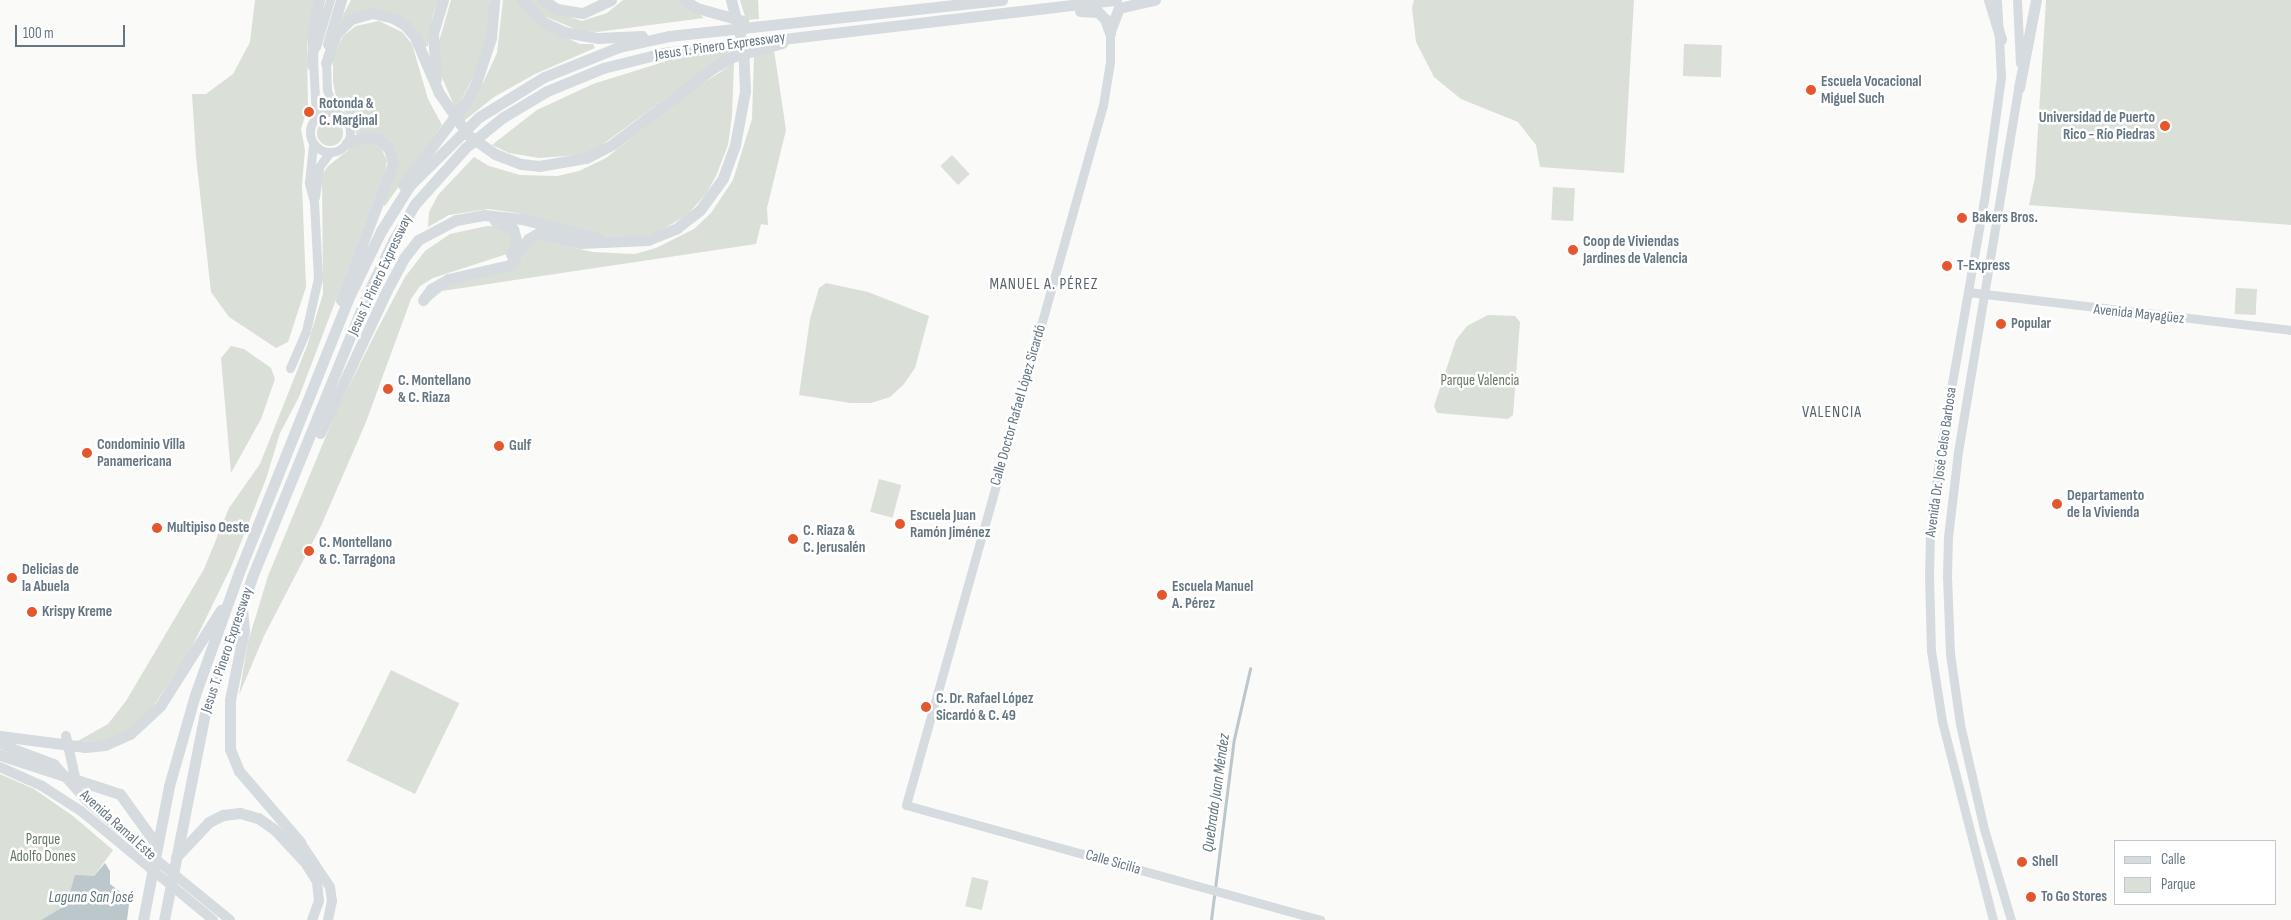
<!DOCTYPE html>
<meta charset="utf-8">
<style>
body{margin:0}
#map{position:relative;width:2291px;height:920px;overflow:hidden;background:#fafaf8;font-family:"Sofia Sans Condensed",sans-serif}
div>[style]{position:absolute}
.green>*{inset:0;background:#dadfd7;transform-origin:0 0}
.round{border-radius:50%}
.water>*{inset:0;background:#bbc7cb}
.pier>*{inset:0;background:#fafaf8}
.stream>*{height:2.5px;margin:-1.25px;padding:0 1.25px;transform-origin:1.25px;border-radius:1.25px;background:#bbc7cb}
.secondary>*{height:9px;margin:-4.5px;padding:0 4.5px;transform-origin:4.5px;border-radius:4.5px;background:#d6dbdf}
.secondary>.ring{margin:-4.5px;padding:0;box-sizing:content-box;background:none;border:9px solid #d6dbdf;border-radius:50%}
.primary>*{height:10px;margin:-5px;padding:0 5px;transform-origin:5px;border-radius:5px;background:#d6dbdf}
.highway>*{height:11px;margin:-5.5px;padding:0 5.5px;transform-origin:5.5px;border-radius:5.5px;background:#d6dbdf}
.dots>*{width:14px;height:14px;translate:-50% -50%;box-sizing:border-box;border:2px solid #fff;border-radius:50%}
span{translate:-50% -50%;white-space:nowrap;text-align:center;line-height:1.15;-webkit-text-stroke:5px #fff;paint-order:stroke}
.street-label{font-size:15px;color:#657683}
.poi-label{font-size:15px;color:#657683;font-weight:700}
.left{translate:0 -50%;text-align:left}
.right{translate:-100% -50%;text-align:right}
.park-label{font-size:15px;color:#687a64}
.neighbourhood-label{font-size:16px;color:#57646e;letter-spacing:1px}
.water-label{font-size:16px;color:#60757c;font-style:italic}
.legend{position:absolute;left:2114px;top:840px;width:162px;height:65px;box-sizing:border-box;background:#fff;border:1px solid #c1c8cd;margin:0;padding:6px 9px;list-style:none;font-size:15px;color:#657683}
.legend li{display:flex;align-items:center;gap:10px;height:25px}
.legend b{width:25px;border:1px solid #c1c8cd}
.scale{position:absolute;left:15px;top:25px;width:110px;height:22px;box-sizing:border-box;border:2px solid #657683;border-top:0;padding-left:6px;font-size:15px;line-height:18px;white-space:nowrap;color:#657683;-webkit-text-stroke:4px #fff;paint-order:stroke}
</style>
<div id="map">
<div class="green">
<div style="clip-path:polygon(255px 0,316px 0,307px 45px,308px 107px,301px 129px,305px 150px,302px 185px,306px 287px,288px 342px,276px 348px,229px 317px,211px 292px,196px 157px,192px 94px,206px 94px,233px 74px,250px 42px)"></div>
<div style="clip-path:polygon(351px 0,439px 0,433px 14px,428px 46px,423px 48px,389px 14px,343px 24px,340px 21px)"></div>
<div style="clip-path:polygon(451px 0,489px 0,489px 26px,482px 60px,456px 110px,441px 75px,438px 45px)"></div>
<div style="clip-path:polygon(503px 0,517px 0,543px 27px,580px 44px,593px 44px,595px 48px,535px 74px,494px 97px,464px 121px,460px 116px,483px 83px,497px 53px)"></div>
<div style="clip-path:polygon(528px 0,538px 0,550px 10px,582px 21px,607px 13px,623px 0,681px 0,704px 18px,597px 32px,580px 31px,544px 16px)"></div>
<div style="clip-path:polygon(740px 0,758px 0,759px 19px,746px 20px)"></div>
<div style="clip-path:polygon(1414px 0,1634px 0,1624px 173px,1540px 167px,1536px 145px,1518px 122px,1461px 99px,1434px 77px,1416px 42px,1412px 8px)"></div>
<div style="clip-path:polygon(2046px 0,2291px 0,2291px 225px,2029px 205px,2035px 177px)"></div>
<div style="clip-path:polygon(379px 21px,402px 32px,412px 44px,428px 99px,442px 125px,385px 206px,382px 203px,394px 171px,379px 134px,356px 134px,353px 122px,337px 102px,333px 82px,333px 57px,343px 36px,356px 26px)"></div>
<div style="left:1684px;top:44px;width:38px;height:32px;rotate:2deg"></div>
<div style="clip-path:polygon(733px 50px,733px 54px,678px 89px,595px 150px,579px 155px,539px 158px,509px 153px,492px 145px,537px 110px,593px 84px,673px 59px)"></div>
<div style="clip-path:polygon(774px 50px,786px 130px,767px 208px,768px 225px,761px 224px,756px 244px,442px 291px,423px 307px,431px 293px,451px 282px,511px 269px,522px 259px,531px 243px,538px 240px,593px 252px,635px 254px,656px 248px,694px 229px,711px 213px,733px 180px,752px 119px,754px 56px)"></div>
<div style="clip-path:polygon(734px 63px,732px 116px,728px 145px,716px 176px,706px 194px,687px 215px,660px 231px,645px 236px,606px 237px,517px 213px,488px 209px,449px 215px,428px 227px,429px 212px,438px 195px,474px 157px,489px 166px,520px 175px,557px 176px,579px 171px,606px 158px,687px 94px)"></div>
<div class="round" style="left:317px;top:120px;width:26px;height:26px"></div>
<div style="clip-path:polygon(364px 142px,375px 144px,382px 150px,387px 161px,385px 171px,299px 397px,280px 433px,266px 479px,232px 565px,189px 653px,144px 720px,111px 741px,76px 742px,108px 724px,126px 701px,204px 569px,229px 508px,260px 464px,307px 346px,323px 294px,322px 175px,328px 166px,355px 145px)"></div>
<div style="left:952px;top:155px;width:26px;height:16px;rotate:47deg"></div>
<div style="left:1553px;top:187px;width:22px;height:33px;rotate:3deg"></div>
<div style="clip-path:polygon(487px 226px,506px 227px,514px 239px,507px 254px,433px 278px,420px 286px,411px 299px,366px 422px,321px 526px,264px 636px,239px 695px,248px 642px,268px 576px,336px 412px,376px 332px,405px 277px,425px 251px,450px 234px)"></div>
<div style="clip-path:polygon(826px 283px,868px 292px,929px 316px,915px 368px,904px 384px,890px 397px,871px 403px,851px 403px,799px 395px,810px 319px,819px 288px)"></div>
<div style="left:2236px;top:288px;width:21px;height:26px;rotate:3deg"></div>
<div style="clip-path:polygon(1488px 315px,1515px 316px,1520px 322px,1513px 415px,1508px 419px,1437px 413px,1434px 406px,1456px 340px,1467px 326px)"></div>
<div style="clip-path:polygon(231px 346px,244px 349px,271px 368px,275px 379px,261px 419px,231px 473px,221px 358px)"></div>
<div style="left:879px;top:479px;width:23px;height:34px;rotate:15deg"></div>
<div style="left:391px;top:670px;width:76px;height:101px;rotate:26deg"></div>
<div style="clip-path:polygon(0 774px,34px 789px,73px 816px,113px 850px,94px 876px,75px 876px,66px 905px,41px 920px,0 920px)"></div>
<div style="left:972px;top:877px;width:17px;height:30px;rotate:13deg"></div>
</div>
<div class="water">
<div style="clip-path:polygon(105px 863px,110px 871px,110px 884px,158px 920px,41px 920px,66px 905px,75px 875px,94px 876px)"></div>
</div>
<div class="pier">
<div style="clip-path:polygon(130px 896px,159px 918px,160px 920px,127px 920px)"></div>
</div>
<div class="stream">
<div style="left:1211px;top:920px;width:182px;rotate:-82.8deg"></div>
<div style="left:1234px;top:739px;width:72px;rotate:-77.1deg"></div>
</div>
<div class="secondary">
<div style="left:2017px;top:0;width:63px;rotate:87.3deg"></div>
<div style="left:1110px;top:33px;width:29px;rotate:90deg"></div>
<div style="left:1110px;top:62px;width:44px;rotate:99.2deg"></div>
<div style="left:1103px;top:105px;width:727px;rotate:105.72deg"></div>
<div style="left:906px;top:805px;width:430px;rotate:15.5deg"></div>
<div style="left:316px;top:47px;width:49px;rotate:-73.4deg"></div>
<div style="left:313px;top:60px;width:57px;rotate:87deg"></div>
<div style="left:326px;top:63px;width:27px;rotate:88deg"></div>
<div style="left:327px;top:90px;width:25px;rotate:69deg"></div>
<div class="ring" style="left:310px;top:112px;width:31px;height:31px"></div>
<div style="left:315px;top:197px;width:30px;rotate:-82deg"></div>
<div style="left:319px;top:167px;width:17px;rotate:-54deg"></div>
<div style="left:1968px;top:292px;width:325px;rotate:6.7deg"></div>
<div style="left:290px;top:368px;width:40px;rotate:-66.6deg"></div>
<div style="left:306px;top:331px;width:54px;rotate:-77.2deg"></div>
<div style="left:318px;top:278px;width:76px;rotate:-93deg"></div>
<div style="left:314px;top:202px;width:20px;rotate:-105deg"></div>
<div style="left:309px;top:183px;width:39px;rotate:-84deg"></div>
<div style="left:1993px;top:920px;width:205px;rotate:-104.4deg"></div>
<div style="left:1942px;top:721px;width:71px;rotate:-98.9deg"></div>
<div style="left:1931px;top:651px;width:75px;rotate:-91.5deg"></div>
<div style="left:1929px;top:576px;width:43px;rotate:-88.7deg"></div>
<div style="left:1930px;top:533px;width:82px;rotate:-83deg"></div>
<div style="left:1940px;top:452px;width:255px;rotate:-80.1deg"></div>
<div style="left:1984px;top:201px;width:125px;rotate:-82.2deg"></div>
<div style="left:2001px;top:77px;width:77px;rotate:-93deg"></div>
<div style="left:2011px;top:920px;width:95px;rotate:-106.5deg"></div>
<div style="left:1984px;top:829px;width:108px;rotate:-102.9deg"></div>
<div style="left:1960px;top:724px;width:71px;rotate:-98.1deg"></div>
<div style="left:1950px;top:654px;width:77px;rotate:-92.2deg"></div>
<div style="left:1947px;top:577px;width:40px;rotate:-88.6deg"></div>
<div style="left:1948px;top:537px;width:86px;rotate:-83.3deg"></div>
<div style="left:1958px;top:452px;width:374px;rotate:-80.6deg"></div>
</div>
<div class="primary">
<div style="left:66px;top:736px;width:51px;rotate:77.6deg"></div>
<div style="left:0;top:744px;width:58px;rotate:20.3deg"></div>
<div style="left:54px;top:764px;width:48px;rotate:48.4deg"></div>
<div style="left:86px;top:800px;width:45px;rotate:41.4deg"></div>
<div style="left:120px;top:830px;width:142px;rotate:39.3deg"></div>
<div style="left:0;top:767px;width:46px;rotate:24.3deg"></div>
<div style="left:42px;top:786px;width:46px;rotate:32.7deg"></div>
<div style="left:81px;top:811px;width:171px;rotate:39.5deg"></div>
<div style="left:300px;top:842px;width:54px;rotate:56.3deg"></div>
<div style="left:330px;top:887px;width:14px;rotate:82deg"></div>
<div style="left:332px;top:901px;width:19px;rotate:102deg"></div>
<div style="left:304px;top:861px;width:25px;rotate:58deg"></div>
<div style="left:317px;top:882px;width:19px;rotate:84deg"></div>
<div style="left:319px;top:901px;width:20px;rotate:110deg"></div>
</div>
<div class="highway">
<div style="left:522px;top:0;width:30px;rotate:46deg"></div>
<div style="left:543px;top:22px;width:23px;rotate:25deg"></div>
<div style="left:564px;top:32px;width:35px;rotate:10deg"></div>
<div style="left:598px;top:38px;width:44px;rotate:-2.6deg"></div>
<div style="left:543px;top:0;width:17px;rotate:33deg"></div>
<div style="left:557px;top:9px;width:26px;rotate:9deg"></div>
<div style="left:583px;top:13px;width:31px;rotate:-25deg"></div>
<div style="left:684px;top:0;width:15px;rotate:32deg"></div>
<div style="left:697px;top:8px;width:48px;rotate:15.8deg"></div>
<div style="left:1989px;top:0;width:41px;rotate:72.9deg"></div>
<div style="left:1080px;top:11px;width:18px;rotate:3deg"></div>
<div style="left:1098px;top:12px;width:10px;rotate:45deg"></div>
<div style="left:1105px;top:19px;width:15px;rotate:70deg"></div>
<div style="left:1110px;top:31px;width:25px;rotate:-69deg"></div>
<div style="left:1119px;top:8px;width:37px;rotate:-13deg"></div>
<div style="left:328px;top:44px;width:46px;rotate:-73.5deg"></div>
<div style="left:326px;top:63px;width:31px;rotate:-71deg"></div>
<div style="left:336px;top:34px;width:21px;rotate:-45deg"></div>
<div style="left:351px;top:19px;width:22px;rotate:-16deg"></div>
<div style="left:372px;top:13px;width:22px;rotate:13deg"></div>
<div style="left:393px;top:18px;width:14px;rotate:30deg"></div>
<div style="left:405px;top:25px;width:16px;rotate:50deg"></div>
<div style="left:415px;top:37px;width:61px;rotate:66.8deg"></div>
<div style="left:439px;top:93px;width:51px;rotate:55.4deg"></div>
<div style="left:468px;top:135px;width:33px;rotate:35deg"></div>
<div style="left:495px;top:154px;width:28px;rotate:21deg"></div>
<div style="left:521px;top:164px;width:18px;rotate:6deg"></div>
<div style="left:539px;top:166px;width:48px;rotate:-9.7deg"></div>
<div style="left:586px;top:158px;width:30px;rotate:-27deg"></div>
<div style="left:613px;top:144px;width:126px;rotate:-37.2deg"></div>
<div style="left:713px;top:68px;width:25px;rotate:-29deg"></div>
<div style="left:735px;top:56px;width:49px;rotate:-15.5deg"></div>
<div style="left:312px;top:65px;width:37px;rotate:-88deg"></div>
<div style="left:313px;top:28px;width:29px;rotate:-78deg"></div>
<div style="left:436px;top:79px;width:46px;rotate:-93.7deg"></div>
<div style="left:433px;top:33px;width:34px;rotate:-73deg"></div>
<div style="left:2019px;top:88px;width:90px;rotate:-79.1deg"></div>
<div style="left:403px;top:185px;width:104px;rotate:-52.8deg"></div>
<div style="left:466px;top:102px;width:21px;rotate:-62deg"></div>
<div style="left:476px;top:83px;width:47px;rotate:-71.6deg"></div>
<div style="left:491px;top:38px;width:38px;rotate:-85deg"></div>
<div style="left:495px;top:221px;width:20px;rotate:24deg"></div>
<div style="left:513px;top:229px;width:15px;rotate:74deg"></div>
<div style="left:517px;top:243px;width:13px;rotate:117deg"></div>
<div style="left:341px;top:300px;width:147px;rotate:-69.2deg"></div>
<div style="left:393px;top:163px;width:15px;rotate:-106deg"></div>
<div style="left:389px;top:149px;width:15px;rotate:-138deg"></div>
<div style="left:378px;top:139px;width:14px;rotate:-172deg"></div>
<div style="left:364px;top:137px;width:19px;rotate:159deg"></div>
<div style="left:423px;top:300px;width:14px;rotate:-54deg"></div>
<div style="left:431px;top:289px;width:20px;rotate:-30deg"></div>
<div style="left:448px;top:279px;width:64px;rotate:-12.7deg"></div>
<div style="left:510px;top:265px;width:32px;rotate:-55deg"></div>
<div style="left:528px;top:239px;width:10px;rotate:-29deg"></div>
<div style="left:537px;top:234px;width:44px;rotate:11.8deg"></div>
<div style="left:580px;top:243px;width:68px;rotate:-2.5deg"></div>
<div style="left:648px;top:240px;width:31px;rotate:-22deg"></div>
<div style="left:677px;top:228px;width:29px;rotate:-38deg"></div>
<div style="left:700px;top:210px;width:39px;rotate:-54deg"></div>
<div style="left:723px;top:178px;width:35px;rotate:-70deg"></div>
<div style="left:735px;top:145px;width:55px;rotate:-79.5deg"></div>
<div style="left:745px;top:91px;width:45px;rotate:-92.5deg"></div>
<div style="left:743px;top:46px;width:48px;rotate:-104.6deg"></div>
<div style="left:320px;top:433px;width:158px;rotate:-64.9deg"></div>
<div style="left:387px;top:290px;width:36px;rotate:-62deg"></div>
<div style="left:404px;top:258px;width:23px;rotate:-52deg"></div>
<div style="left:418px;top:240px;width:43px;rotate:-27.8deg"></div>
<div style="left:456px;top:220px;width:28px;rotate:-10deg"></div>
<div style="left:484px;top:215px;width:38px;rotate:6deg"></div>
<div style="left:522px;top:219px;width:80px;rotate:14.6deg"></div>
<div style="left:242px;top:608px;width:23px;rotate:85deg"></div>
<div style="left:244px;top:631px;width:70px;rotate:101.5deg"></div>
<div style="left:230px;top:700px;width:49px;rotate:90deg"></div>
<div style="left:230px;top:749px;width:24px;rotate:68deg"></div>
<div style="left:239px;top:771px;width:94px;rotate:49.3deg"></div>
<div style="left:0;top:736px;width:86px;rotate:7.4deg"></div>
<div style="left:85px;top:747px;width:20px;rotate:-6deg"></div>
<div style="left:105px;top:745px;width:27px;rotate:-24deg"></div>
<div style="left:130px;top:734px;width:41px;rotate:-43deg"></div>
<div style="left:160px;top:706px;width:114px;rotate:-57.6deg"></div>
<div style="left:0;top:755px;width:126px;rotate:18deg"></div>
<div style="left:120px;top:794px;width:62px;rotate:54.2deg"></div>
<div style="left:176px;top:857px;width:48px;rotate:-46.7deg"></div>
<div style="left:209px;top:822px;width:16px;rotate:-27deg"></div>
<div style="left:223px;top:815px;width:17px;rotate:-7deg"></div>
<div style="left:240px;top:813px;width:19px;rotate:16deg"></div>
<div style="left:258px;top:818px;width:21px;rotate:35deg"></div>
<div style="left:275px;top:830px;width:42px;rotate:46.9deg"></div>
<div style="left:143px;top:920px;width:136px;rotate:-79deg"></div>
<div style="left:169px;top:786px;width:95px;rotate:-74.1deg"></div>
<div style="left:195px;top:695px;width:131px;rotate:-70.3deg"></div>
<div style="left:239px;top:572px;width:294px;rotate:-68.2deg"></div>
<div style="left:348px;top:299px;width:76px;rotate:-64.1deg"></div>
<div style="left:381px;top:231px;width:54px;rotate:-57.8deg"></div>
<div style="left:410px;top:185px;width:97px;rotate:-44.6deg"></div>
<div style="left:479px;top:117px;width:76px;rotate:-31.6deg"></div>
<div style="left:544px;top:77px;width:81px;rotate:-21.8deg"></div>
<div style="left:619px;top:47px;width:51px;rotate:-12.4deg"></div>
<div style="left:669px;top:36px;width:335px;rotate:-6.2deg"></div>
<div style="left:164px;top:920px;width:211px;rotate:-78.8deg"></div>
<div style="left:205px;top:713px;width:144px;rotate:-70.9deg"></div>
<div style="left:252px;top:577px;width:307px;rotate:-67.8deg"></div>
<div style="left:368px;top:293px;width:58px;rotate:-64.3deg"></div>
<div style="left:393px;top:241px;width:43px;rotate:-59.3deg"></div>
<div style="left:415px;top:204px;width:75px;rotate:-48.2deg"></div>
<div style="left:465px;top:148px;width:48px;rotate:-39deg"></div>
<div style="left:502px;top:118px;width:52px;rotate:-31deg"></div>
<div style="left:547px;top:91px;width:61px;rotate:-22.3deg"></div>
<div style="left:603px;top:68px;width:62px;rotate:-14deg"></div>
<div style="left:663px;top:53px;width:456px;rotate:-6.7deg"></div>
</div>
<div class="dots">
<div style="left:1811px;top:90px;background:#e4572e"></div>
<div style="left:309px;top:112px;background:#e4572e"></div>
<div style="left:2165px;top:126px;background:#e4572e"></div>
<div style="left:1962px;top:218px;background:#e4572e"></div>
<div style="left:1573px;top:250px;background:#e4572e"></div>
<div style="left:1947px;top:266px;background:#e4572e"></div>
<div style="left:2001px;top:324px;background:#e4572e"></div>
<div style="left:388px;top:389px;background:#e4572e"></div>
<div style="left:499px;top:446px;background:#e4572e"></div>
<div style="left:87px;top:453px;background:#e4572e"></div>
<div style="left:2057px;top:504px;background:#e4572e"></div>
<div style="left:900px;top:524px;background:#e4572e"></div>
<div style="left:157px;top:528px;background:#e4572e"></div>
<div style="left:793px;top:539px;background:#e4572e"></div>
<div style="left:309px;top:551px;background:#e4572e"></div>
<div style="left:12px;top:578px;background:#e4572e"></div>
<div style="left:1162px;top:595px;background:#e4572e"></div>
<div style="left:32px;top:612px;background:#e4572e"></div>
<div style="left:926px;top:707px;background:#e4572e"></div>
<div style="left:2022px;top:862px;background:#e4572e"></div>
<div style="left:2031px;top:897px;background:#e4572e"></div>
</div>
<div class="street-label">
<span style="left:720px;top:46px;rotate:-8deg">Jesus T. Pinero Expressway</span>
<span style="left:380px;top:275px;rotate:-65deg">Jesus T. Pinero Expressway</span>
<span style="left:2139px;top:314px;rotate:6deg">Avenida Mayagüez</span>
<span style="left:1018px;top:405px;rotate:-74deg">Calle Doctor Rafael López Sicardó</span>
<span style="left:1941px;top:462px;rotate:-82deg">Avenida Dr. José Celso Barbosa</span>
<span style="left:227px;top:650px;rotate:-71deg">Jesus T. Pinero Expressway</span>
<span style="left:118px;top:825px;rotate:42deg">Avenida Ramal Este</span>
<span style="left:1113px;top:862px;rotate:16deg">Calle Sicilia</span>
</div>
<div class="poi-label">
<span class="left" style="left:1821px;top:90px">Escuela Vocacional<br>Miguel Such</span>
<span class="left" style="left:319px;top:112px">Rotonda &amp;<br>C. Marginal</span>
<span class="right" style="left:2155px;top:126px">Universidad de Puerto<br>Rico - Río Piedras</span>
<span class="left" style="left:1972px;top:218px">Bakers Bros.</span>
<span class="left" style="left:1583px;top:250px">Coop de Viviendas<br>Jardines de Valencia</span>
<span class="left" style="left:1957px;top:266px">T-Express</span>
<span class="left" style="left:2011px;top:324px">Popular</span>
<span class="left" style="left:398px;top:389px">C. Montellano<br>&amp; C. Riaza</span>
<span class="left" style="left:97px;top:453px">Condominio Villa<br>Panamericana</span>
<span class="left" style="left:509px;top:446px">Gulf</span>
<span class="left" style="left:2067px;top:504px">Departamento<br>de la Vivienda</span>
<span class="left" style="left:910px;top:524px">Escuela Juan<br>Ramón Jiménez</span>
<span class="left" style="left:167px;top:528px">Multipiso Oeste</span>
<span class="left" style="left:803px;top:539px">C. Riaza &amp;<br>C. Jerusalén</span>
<span class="left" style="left:319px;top:551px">C. Montellano<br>&amp; C. Tarragona</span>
<span class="left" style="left:22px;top:578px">Delicias de<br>la Abuela</span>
<span class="left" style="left:1172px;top:595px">Escuela Manuel<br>A. Pérez</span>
<span class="left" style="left:42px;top:612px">Krispy Kreme</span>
<span class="left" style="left:936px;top:707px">C. Dr. Rafael López<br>Sicardó &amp; C. 49</span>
<span class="left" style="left:2032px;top:862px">Shell</span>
<span class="left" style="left:2041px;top:897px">To Go Stores</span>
</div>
<div class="park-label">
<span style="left:1480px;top:381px">Parque Valencia</span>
<span style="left:43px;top:848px">Parque<br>Adolfo Dones</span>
</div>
<div class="neighbourhood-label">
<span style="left:1044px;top:285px">MANUEL A. PÉREZ</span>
<span style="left:1832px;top:413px">VALENCIA</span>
</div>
<div class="water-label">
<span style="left:1217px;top:793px;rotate:-82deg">Quebrada Juan Méndez</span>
<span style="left:91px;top:898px">Laguna San José</span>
</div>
<ul class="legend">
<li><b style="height:6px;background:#d6dbdf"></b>Calle</li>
<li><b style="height:14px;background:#dadfd7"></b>Parque</li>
</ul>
<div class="scale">100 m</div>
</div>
